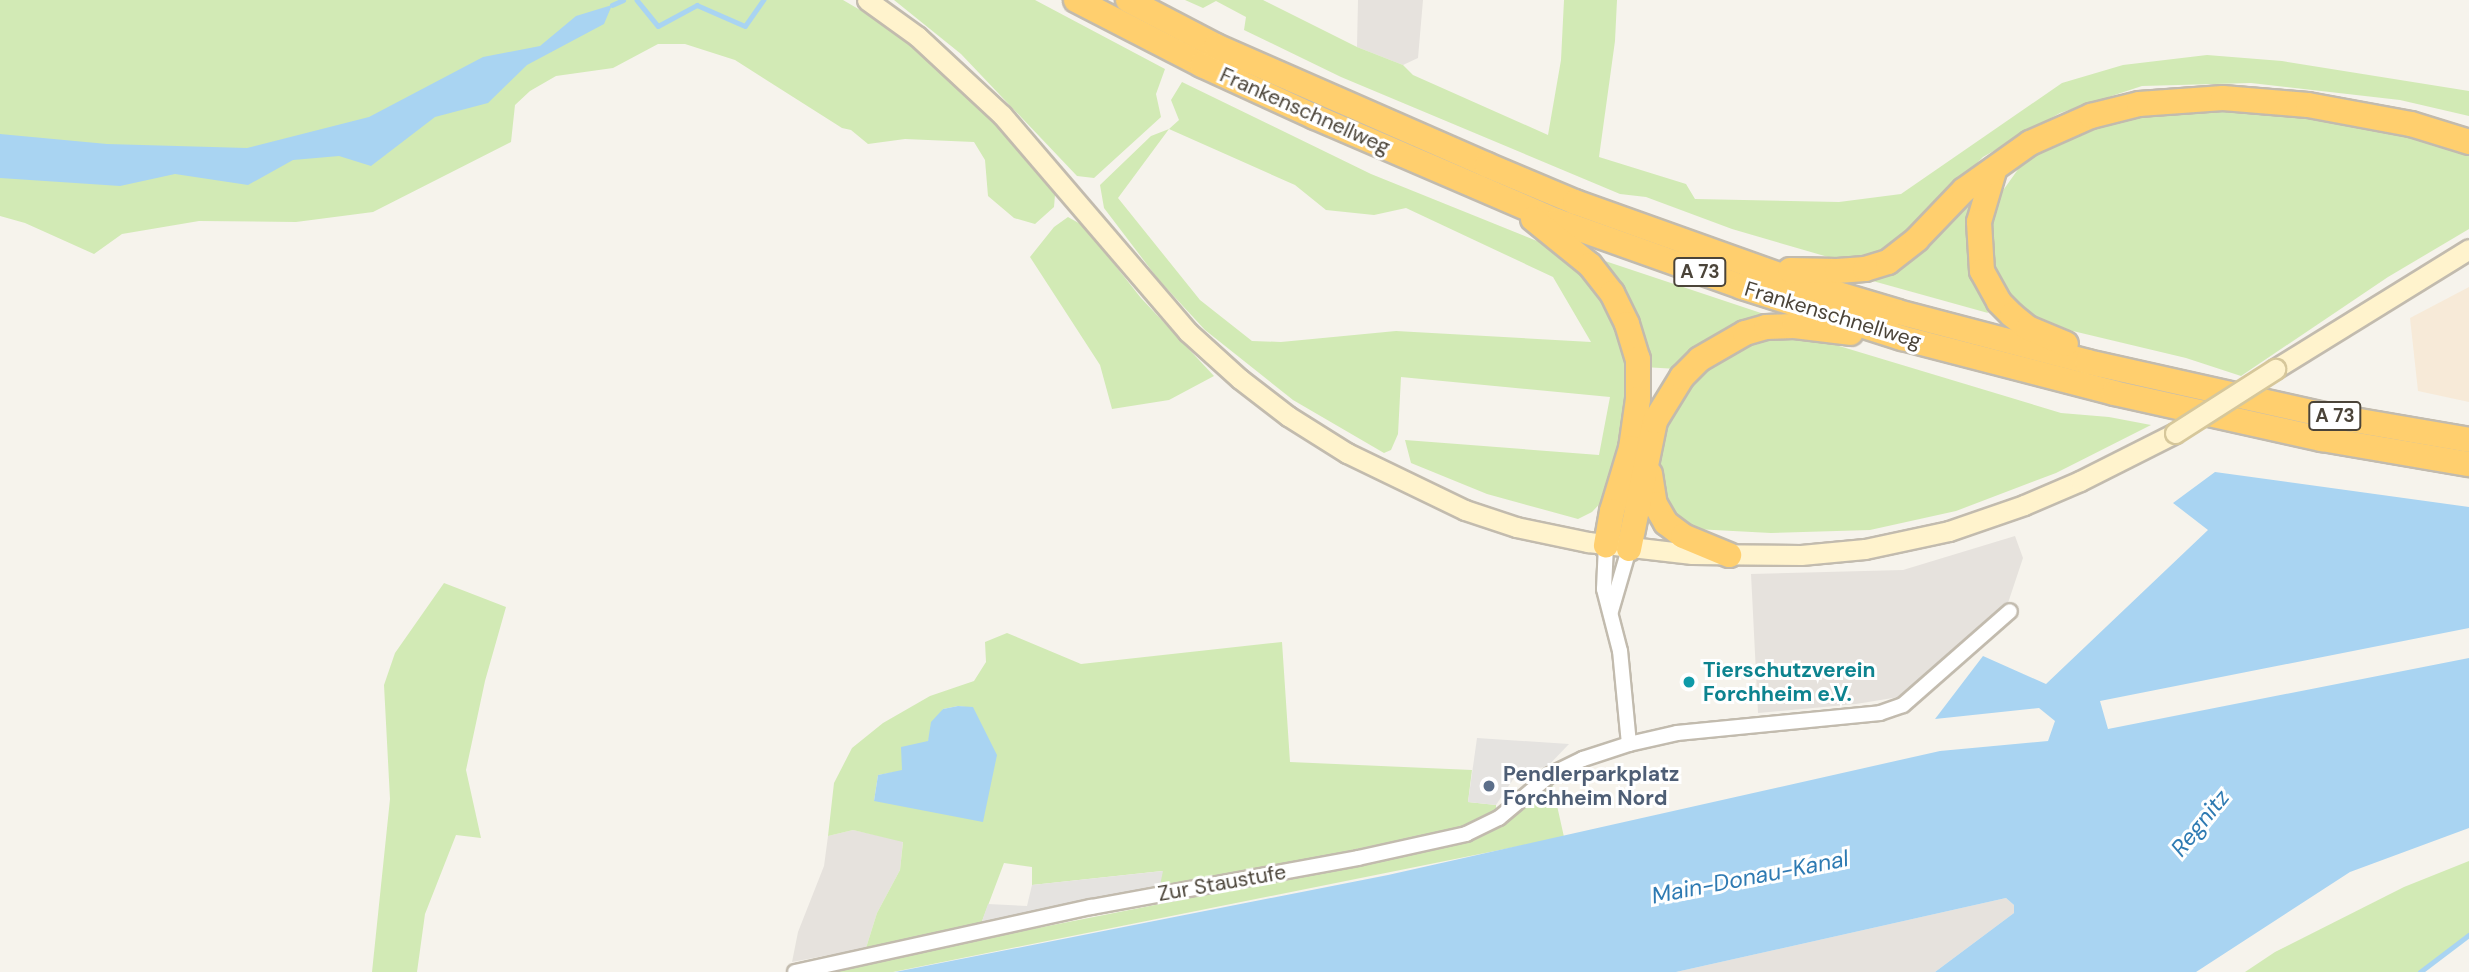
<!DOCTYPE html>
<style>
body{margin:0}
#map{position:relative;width:2469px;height:972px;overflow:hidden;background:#f6f3ec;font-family:"DM Sans",sans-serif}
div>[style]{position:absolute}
.commercial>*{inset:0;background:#f7ead8}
.industrial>*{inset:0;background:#e6e2dd}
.green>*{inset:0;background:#d2eab5}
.parking>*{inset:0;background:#e5e3e0}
.water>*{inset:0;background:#a9d4f2}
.stream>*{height:4.5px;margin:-2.25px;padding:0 2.25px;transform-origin:2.25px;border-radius:2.25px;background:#a9d4f2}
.roads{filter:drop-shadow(2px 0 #c2bbae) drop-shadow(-2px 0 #c2bbae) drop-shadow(0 2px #c2bbae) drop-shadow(0 -2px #c2bbae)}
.minor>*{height:14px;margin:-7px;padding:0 7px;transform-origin:7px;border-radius:7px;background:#fff}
.secondary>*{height:19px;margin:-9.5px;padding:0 9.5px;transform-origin:9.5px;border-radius:9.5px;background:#fff3cd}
.motorway>*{height:24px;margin:-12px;padding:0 12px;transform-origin:12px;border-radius:12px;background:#ffcf6e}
.bridges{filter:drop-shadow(2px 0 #d6c79b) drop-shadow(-2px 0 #d6c79b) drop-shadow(0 2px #d6c79b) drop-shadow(0 -2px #d6c79b)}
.secondary-bridge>*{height:19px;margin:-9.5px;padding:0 9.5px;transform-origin:9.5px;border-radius:9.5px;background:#fff3cd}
.dots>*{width:19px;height:19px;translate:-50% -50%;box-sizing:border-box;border:4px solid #fff;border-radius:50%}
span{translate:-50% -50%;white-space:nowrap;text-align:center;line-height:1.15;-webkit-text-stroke:6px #fff;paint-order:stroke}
.shield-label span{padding:2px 5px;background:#fff;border:2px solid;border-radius:5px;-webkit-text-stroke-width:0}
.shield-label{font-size:19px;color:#4b4439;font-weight:700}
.street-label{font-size:21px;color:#4b4439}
.culture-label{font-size:21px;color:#0d838f;font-weight:700}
.left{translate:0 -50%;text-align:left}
.service-label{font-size:21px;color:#4e5e75;font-weight:700}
.water-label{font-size:23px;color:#2e7ab2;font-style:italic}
</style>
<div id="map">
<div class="commercial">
<div style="clip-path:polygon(2469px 287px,2469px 402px,2418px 391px,2410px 318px)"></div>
</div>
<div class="industrial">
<div style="clip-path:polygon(1358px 0,1423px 0,1418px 58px,1403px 65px,1357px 47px)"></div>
<div style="clip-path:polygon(2015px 536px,2023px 558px,2006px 609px,1905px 696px,1856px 704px,1758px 713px,1751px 574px,1903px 570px)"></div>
<div style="clip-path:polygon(853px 830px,903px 841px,900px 870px,877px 913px,866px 948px,792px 962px,798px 932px,824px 866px,828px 836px)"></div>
<div style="clip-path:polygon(2006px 898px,2014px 905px,2014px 913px,1935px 972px,1676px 972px)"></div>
</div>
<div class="green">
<div style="clip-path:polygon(0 0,843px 0,896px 31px,1026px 154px,1055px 195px,1054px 207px,1035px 224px,1014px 218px,988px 196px,985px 160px,974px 142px,905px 139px,868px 144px,851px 130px,842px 128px,735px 60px,685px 44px,658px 44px,613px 68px,556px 76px,530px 91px,515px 105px,511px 142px,373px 212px,296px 222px,199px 221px,122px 234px,94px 254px,25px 223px,0 216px)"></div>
<div style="clip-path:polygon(894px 0,1035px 0,1165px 69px,1156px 94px,1161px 117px,1094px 178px,1077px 176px,961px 54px)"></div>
<div style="clip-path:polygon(1185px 0,1263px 0,1357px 47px,1403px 65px,1413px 75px,1548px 135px,1561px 60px,1564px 0,1617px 0,1615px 41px,1599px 157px,1686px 184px,1695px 199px,1839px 202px,1901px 194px,2062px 83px,2123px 65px,2207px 55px,2282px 61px,2469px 91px,2469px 116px,2400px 100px,2251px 83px,2142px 86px,2060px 113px,1983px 157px,1901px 240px,1864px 257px,1835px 259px,1732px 229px,1646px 197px,1620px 194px,1341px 77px,1244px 30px,1246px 17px,1216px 1px,1203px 8px)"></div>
<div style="clip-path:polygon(evenodd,1182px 82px,1371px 174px,1562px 251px,1588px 273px,1620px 324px,1630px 373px,1626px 426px,1607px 496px,1592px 512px,1578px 519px,1487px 494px,1411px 463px,1405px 440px,1599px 455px,1610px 397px,1401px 377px,1398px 434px,1391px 450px,1384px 453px,1293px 400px,1205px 330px,1158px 279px,1104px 208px,1100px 185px,1151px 136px,1169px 129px,1179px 120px,1171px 100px,1182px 82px,1169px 129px,1295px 185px,1326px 210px,1374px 215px,1406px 208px,1553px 277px,1591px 342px,1396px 331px,1281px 342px,1252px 341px,1200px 300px,1118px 198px,1169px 129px)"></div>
<div style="clip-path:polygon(2218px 111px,2330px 119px,2379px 128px,2466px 154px,2469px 156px,2469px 229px,2388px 277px,2241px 376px,2186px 358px,2035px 322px,1996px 283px,1988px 232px,1994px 203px,2019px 168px,2038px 153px,2093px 129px,2134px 117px)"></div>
<div style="clip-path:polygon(1973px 188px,1978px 286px,1988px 313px,1862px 278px)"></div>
<div style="clip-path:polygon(1068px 217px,1084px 226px,1141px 298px,1214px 376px,1169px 400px,1112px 409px,1100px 365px,1030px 257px,1054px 227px)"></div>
<div style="clip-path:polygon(1593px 257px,1770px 316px,1715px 335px,1690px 353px,1677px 369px,1644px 367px)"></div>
<div style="clip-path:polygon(1796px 333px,2061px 413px,2109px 417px,2151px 425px,2056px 473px,1956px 511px,1870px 530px,1771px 533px,1695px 529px,1674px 518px,1658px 490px,1657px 456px,1669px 412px,1704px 364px,1731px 345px)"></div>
<div style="clip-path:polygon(444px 583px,506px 607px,485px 681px,466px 770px,481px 838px,456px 835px,425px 914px,417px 972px,372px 972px,390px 799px,384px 685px,395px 653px)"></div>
<div style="clip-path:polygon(evenodd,1007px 633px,1081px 664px,1282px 642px,1290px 762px,1472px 770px,1468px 802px,1496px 805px,1496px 810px,1462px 827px,1159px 890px,1162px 871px,1032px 885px,1032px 867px,1004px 863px,981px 924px,866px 948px,877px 913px,900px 870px,903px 842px,853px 830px,828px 836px,834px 783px,852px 748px,883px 723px,930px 696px,974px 681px,986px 662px,985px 642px,1007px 633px,958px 706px,973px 708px,874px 801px,878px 775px,902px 771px,928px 741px,943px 709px,958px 706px)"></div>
<div style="clip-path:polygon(1552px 783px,1564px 837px,893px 972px,813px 972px,1440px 849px,1474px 838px)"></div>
<div style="clip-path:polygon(2469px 861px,2469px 935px,2420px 972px,2245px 972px,2275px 952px,2404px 887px)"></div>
</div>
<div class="parking">
<div style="clip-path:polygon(1477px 738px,1569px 744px,1547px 767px,1520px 769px,1496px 805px,1468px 802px)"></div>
<div style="clip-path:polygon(1163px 871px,1159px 890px,981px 924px,988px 904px,1027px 906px,1032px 885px)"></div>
</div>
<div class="water">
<div style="clip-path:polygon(612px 5px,604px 24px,527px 65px,488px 103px,435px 117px,371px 166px,339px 156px,293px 160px,248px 185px,175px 174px,120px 186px,0 178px,0 134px,107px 144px,247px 148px,369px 117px,483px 57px,540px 46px,576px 16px)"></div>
<div style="clip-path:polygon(2215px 472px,2469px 507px,2469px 628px,2100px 701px,2108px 729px,2469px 658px,2469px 828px,2350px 872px,2196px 972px,1935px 972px,2014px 913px,2014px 905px,2006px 898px,1676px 972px,895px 972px,1388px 875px,1940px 751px,2048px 741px,2055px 721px,2039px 708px,1935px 719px,1983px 656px,2046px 684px,2208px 530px,2173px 503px)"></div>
<div style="clip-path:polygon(958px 706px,973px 707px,997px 755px,983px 822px,874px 801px,878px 775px,902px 770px,901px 747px,928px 741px,931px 722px,943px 709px)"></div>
</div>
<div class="stream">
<div style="left:637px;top:0;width:33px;rotate:51deg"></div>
<div style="left:658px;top:26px;width:44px;rotate:-28.3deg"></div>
<div style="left:697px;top:5px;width:52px;rotate:23.6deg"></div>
<div style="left:745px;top:26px;width:32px;rotate:-55deg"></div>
<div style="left:612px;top:5px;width:12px;rotate:-24deg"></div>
<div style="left:2420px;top:972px;width:61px;rotate:-37.1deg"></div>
</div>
<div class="roads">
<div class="minor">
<div style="left:1611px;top:611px;width:65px;rotate:-73.8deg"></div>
<div style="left:1629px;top:744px;width:49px;rotate:-12.9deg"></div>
<div style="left:1677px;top:733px;width:204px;rotate:-5.6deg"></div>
<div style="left:1880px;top:713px;width:24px;rotate:-19deg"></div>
<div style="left:1903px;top:705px;width:142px;rotate:-41.3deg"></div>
<div style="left:795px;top:972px;width:303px;rotate:-12.4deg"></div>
<div style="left:1091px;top:907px;width:271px;rotate:-10.4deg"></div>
<div style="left:1358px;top:858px;width:111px;rotate:-12.5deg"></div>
<div style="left:1466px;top:834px;width:37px;rotate:-26deg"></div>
<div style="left:1499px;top:818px;width:67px;rotate:-40.1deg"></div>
<div style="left:1550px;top:775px;width:37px;rotate:-26deg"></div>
<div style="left:1583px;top:759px;width:48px;rotate:-18.1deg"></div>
<div style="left:1629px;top:744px;width:93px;rotate:-95.5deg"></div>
<div style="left:1620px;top:651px;width:64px;rotate:-104.5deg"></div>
<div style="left:1604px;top:589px;width:44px;rotate:-87.4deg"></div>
</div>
<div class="secondary">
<div style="left:867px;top:0;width:62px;rotate:35.8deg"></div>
<div style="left:917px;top:36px;width:116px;rotate:42.9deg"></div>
<div style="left:1002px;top:115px;width:286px;rotate:49.4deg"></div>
<div style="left:1188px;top:332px;width:70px;rotate:42.1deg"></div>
<div style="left:1240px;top:379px;width:61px;rotate:37.6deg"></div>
<div style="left:1288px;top:416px;width:70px;rotate:32.1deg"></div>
<div style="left:1347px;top:453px;width:131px;rotate:25.8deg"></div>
<div style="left:1465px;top:510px;width:54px;rotate:18.4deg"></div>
<div style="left:1516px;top:527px;width:74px;rotate:11.8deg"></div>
<div style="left:1588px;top:542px;width:105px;rotate:6.6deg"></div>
<div style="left:1692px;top:554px;width:109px;rotate:0.5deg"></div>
<div style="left:1801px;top:555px;width:64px;rotate:-5.4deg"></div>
<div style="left:1865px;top:549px;width:86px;rotate:-12.1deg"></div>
<div style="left:1949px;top:531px;width:79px;rotate:-19.1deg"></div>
<div style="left:2024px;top:505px;width:61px;rotate:-23.2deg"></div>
<div style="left:2080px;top:481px;width:106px;rotate:-26.8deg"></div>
<div style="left:2275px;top:369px;width:228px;rotate:-31.7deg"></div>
</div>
<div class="motorway">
<div style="left:1076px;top:0;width:142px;rotate:27.3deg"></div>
<div style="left:1202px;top:65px;width:124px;rotate:24.7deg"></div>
<div style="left:1315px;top:117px;width:263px;rotate:23.3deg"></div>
<div style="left:1557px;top:221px;width:196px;rotate:19.6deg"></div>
<div style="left:1742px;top:287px;width:168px;rotate:17.7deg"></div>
<div style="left:1902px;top:338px;width:219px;rotate:14.5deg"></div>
<div style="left:2114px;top:393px;width:213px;rotate:12.5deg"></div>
<div style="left:2322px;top:439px;width:149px;rotate:9.7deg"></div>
<div style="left:1128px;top:0;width:99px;rotate:27.6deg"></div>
<div style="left:1216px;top:46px;width:296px;rotate:23.7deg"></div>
<div style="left:1487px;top:165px;width:95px;rotate:22.8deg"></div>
<div style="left:1575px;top:202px;width:240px;rotate:19.7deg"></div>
<div style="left:1801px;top:283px;width:101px;rotate:16.6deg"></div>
<div style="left:1898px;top:312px;width:196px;rotate:14.7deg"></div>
<div style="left:2088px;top:362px;width:243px;rotate:12.6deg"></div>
<div style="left:2325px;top:415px;width:146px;rotate:9.8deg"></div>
<div style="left:1994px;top:171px;width:53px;rotate:106.4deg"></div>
<div style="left:1979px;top:222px;width:49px;rotate:86.5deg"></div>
<div style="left:1982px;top:271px;width:35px;rotate:61deg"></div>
<div style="left:1999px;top:302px;width:18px;rotate:45deg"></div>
<div style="left:2012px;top:315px;width:21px;rotate:39deg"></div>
<div style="left:2028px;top:328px;width:41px;rotate:22.8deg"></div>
<div style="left:1533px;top:219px;width:73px;rotate:38.9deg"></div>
<div style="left:1590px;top:265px;width:36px;rotate:52deg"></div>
<div style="left:1612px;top:293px;width:34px;rotate:64deg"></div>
<div style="left:1627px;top:324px;width:37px;rotate:73deg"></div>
<div style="left:1638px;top:359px;width:40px;rotate:90deg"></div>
<div style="left:1638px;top:399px;width:49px;rotate:98.1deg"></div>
<div style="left:1631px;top:448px;width:66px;rotate:106.8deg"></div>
<div style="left:1612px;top:511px;width:35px;rotate:100deg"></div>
<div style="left:1790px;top:270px;width:47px;rotate:1.2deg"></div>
<div style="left:1837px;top:271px;width:28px;rotate:-4deg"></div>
<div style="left:1865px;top:269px;width:24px;rotate:-17deg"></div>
<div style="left:1888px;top:262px;width:37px;rotate:-38deg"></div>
<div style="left:1917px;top:239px;width:68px;rotate:-46.2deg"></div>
<div style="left:1964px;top:190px;width:81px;rotate:-35.5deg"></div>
<div style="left:2030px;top:143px;width:67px;rotate:-23.9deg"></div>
<div style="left:2091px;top:116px;width:49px;rotate:-14deg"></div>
<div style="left:2139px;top:104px;width:84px;rotate:-4.1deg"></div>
<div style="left:2223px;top:98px;width:85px;rotate:4.7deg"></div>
<div style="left:2308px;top:105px;width:105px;rotate:10.5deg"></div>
<div style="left:2411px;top:124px;width:61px;rotate:17.2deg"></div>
<div style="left:1650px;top:474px;width:30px;rotate:81deg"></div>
<div style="left:1655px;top:504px;width:22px;rotate:60deg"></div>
<div style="left:1666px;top:523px;width:21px;rotate:37deg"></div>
<div style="left:1683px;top:536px;width:50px;rotate:22.4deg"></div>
<div style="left:1629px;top:549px;width:131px;rotate:-78.5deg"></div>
<div style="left:1655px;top:421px;width:52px;rotate:-58.5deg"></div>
<div style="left:1682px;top:377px;width:25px;rotate:-45deg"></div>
<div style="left:1700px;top:359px;width:52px;rotate:-30deg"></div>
<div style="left:1745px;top:333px;width:22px;rotate:-16deg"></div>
<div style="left:1766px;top:327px;width:28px;rotate:-2deg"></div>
<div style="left:1794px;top:326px;width:57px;rotate:7deg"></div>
</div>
</div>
<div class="bridges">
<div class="secondary-bridge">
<div style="left:2175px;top:433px;width:119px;rotate:-32.6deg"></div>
</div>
</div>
<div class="dots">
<div style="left:1689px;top:682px;background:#0f9aa8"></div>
<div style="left:1489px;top:786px;background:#5c6f8a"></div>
</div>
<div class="shield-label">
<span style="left:1700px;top:272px">A 73</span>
<span style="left:2335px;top:416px">A 73</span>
</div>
<div class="street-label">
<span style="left:1305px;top:111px;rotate:24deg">Frankenschnellweg</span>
<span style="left:1833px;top:315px;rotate:17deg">Frankenschnellweg</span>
<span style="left:1222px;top:883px;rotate:-10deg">Zur Staustufe</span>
</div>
<div class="culture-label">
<span class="left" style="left:1703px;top:682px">Tierschutzverein<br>Forchheim e.V.</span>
</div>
<div class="service-label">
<span class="left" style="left:1503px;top:786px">Pendlerparkplatz<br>Forchheim Nord</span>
</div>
<div class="water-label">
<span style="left:2200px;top:823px;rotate:-51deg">Regnitz</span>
<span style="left:1750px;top:877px;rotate:-11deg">Main-Donau-Kanal</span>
</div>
</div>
